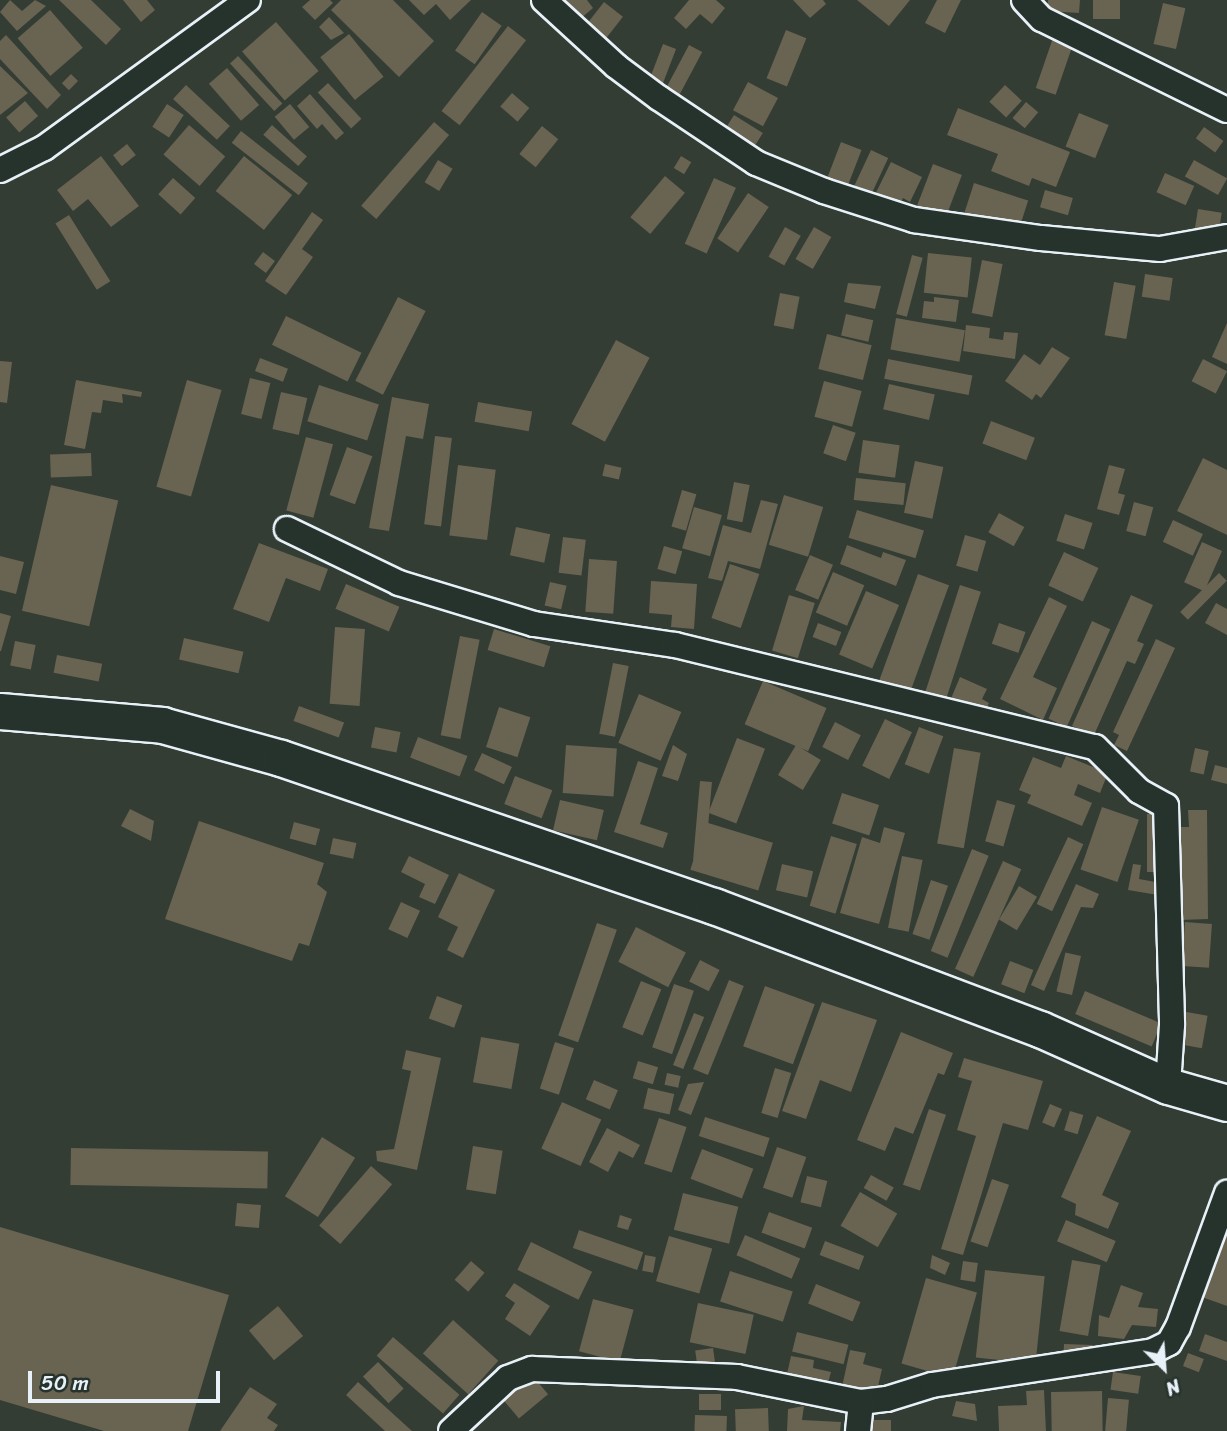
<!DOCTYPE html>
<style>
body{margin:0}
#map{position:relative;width:1227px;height:1431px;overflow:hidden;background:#333d34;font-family:Sriracha,sans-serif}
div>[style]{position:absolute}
.building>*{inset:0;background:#696351;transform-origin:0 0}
.roads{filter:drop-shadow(2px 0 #e8f1f8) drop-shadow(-2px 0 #e8f1f8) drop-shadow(0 2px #e8f1f8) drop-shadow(0 -2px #e8f1f8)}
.minor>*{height:24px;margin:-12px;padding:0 12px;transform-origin:12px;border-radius:12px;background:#26332d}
.secondary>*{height:35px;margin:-17.5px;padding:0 17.5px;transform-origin:17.5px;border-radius:17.5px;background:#26332d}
span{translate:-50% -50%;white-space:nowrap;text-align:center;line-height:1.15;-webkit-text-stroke:5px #26332d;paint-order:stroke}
.north{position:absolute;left:1129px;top:1333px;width:70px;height:70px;-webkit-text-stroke:5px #26332d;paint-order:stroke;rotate:155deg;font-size:19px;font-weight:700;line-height:28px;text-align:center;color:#e8f1f8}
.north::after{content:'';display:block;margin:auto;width:24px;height:32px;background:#e8f1f8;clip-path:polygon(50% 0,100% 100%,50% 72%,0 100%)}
.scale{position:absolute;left:28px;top:1371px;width:192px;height:32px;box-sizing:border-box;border:4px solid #e8f1f8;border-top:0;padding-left:9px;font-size:21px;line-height:24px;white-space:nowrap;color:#e8f1f8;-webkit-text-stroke:5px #26332d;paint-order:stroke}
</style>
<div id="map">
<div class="building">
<div style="clip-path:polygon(10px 0,22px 11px,35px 0,46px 6px,17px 31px,0 12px)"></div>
<div style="clip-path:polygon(59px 0,91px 0,121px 29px,106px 45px)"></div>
<div style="clip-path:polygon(123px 0,147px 0,155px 10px,141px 22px)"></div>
<div style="clip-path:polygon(310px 0,330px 0,333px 3px,315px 20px,302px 7px)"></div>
<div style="clip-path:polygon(341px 0,393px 0,434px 41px,399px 77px,331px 10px)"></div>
<div style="clip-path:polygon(409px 0,471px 0,450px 20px,436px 4px,424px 15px)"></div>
<div style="clip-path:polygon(552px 0,587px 0,593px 8px,573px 25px)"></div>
<div style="clip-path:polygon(689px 0,716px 0,725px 8px,712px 24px,700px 14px,686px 29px,674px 18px)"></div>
<div style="clip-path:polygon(793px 0,823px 0,826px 4px,810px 18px)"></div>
<div style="clip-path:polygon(857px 0,910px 0,889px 26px)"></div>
<div style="clip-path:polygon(937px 0,961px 0,945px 33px,925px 23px)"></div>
<div style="clip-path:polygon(1048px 0,1080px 0,1079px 13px,1047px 11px)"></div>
<div style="left:1093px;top:0;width:27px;height:19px"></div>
<div style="left:604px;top:2px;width:24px;height:38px;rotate:38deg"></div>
<div style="left:1163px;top:3px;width:23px;height:42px;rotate:13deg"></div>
<div style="left:50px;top:10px;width:50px;height:43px;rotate:49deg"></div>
<div style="left:482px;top:12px;width:24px;height:47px;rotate:35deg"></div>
<div style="clip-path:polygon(329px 17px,344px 33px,331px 40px,319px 27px)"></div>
<div style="left:276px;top:22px;width:65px;height:45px;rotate:49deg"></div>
<div style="left:508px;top:26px;width:23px;height:108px;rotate:38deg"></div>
<div style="left:786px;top:30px;width:22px;height:52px;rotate:22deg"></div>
<div style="left:349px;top:34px;width:55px;height:37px;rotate:51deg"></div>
<div style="clip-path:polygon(6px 35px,61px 95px,47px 109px,0 59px,0 41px)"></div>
<div style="left:1054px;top:35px;width:21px;height:56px;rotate:19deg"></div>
<div style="left:663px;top:44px;width:14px;height:39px;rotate:21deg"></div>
<div style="left:689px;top:45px;width:15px;height:51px;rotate:28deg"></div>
<div style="left:238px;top:56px;width:65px;height:11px;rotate:47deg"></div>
<div style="clip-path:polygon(0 66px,28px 93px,0 115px)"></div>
<div style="left:227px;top:68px;width:49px;height:24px;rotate:49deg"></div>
<div style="left:71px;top:74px;width:10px;height:13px;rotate:45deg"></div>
<div style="left:748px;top:82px;width:34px;height:32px;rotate:28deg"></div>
<div style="left:328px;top:83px;width:49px;height:14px;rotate:47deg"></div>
<div style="left:186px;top:85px;width:60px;height:19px;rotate:43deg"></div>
<div style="left:1005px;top:85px;width:23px;height:23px;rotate:43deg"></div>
<div style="left:512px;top:93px;width:23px;height:18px;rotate:41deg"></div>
<div style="clip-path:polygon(310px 94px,344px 133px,336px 140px,322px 124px,317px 129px,297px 106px)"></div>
<div style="left:25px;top:101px;width:20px;height:25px;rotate:49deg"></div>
<div style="left:1026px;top:102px;width:16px;height:21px;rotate:40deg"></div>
<div style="left:167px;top:104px;width:20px;height:27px;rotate:33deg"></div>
<div style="left:290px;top:104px;width:30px;height:20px;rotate:50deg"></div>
<div style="clip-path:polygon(958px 108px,1070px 152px,1056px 187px,1032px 178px,1029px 186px,991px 171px,998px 154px,947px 135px)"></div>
<div style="left:1079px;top:113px;width:32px;height:36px;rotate:22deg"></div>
<div style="left:734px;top:115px;width:34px;height:21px;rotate:32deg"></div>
<div style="left:434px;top:122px;width:20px;height:111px;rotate:41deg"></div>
<div style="left:189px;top:125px;width:48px;height:39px;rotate:41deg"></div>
<div style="left:272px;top:125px;width:47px;height:13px;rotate:42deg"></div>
<div style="left:542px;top:126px;width:21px;height:36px;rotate:39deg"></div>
<div style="left:1204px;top:127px;width:24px;height:14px;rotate:36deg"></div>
<div style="left:241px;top:131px;width:85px;height:15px;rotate:38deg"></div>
<div style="left:841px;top:142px;width:22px;height:46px;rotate:21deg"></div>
<div style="left:127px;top:144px;width:14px;height:18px;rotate:51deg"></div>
<div style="left:871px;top:150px;width:19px;height:56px;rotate:25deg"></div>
<div style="clip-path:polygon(101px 156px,139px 206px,111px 227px,88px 199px,73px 211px,57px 190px)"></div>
<div style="left:244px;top:156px;width:62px;height:45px;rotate:39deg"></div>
<div style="left:681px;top:156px;width:12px;height:14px;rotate:31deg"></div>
<div style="left:438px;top:160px;width:17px;height:26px;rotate:31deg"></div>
<div style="left:1194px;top:160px;width:38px;height:19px;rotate:29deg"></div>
<div style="clip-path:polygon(891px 162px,922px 177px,910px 202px,903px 198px,892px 220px,868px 209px)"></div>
<div style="left:933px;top:164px;width:31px;height:62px;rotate:21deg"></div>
<div style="left:1165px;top:173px;width:32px;height:21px;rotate:24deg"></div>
<div style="left:665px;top:176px;width:26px;height:54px;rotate:40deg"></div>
<div style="left:173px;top:178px;width:30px;height:22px;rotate:42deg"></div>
<div style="left:714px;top:178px;width:24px;height:72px;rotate:24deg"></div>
<div style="left:974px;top:183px;width:57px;height:38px;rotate:18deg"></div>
<div style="left:1045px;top:190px;width:29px;height:18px;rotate:16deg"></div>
<div style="left:748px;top:193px;width:25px;height:55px;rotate:34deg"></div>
<div style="left:1198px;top:209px;width:24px;height:22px;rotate:9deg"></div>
<div style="clip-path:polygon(312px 212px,323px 220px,302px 249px,313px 257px,286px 295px,265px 281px)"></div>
<div style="left:69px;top:215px;width:78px;height:16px;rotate:58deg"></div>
<div style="left:785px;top:227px;width:18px;height:34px;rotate:29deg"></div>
<div style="left:814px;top:227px;width:20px;height:37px;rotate:30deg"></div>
<div style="left:263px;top:252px;width:15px;height:15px;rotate:37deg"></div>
<div style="left:928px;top:253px;width:44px;height:40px;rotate:6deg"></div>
<div style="left:912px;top:255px;width:11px;height:61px;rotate:15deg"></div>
<div style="left:982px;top:260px;width:21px;height:54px;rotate:11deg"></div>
<div style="left:1145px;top:274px;width:28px;height:23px;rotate:8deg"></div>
<div style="left:1114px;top:282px;width:22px;height:54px;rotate:10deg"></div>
<div style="clip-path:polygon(848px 283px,881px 286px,875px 309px,844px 302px)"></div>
<div style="left:780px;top:293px;width:20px;height:33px;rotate:11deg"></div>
<div style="left:398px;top:297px;width:31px;height:94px;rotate:27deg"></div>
<div style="clip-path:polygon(934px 297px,959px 300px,956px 322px,922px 318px,924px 301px,934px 302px)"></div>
<div style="left:846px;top:314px;width:28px;height:22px;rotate:13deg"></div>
<div style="left:286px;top:316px;width:84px;height:32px;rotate:26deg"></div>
<div style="left:896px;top:318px;width:70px;height:32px;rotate:10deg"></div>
<div style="clip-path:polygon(1227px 323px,1227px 364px,1212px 357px)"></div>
<div style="clip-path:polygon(966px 325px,990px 328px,989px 338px,1003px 340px,1004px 332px,1018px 333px,1015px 359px,963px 351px)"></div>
<div style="left:827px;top:334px;width:46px;height:36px;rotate:14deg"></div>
<div style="left:616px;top:340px;width:38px;height:95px;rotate:28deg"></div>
<div style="clip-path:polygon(1052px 347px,1070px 358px,1041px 398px,1036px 394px,1032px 400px,1005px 381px,1024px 354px,1040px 365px)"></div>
<div style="left:260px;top:358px;width:30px;height:14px;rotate:21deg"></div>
<div style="left:888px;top:359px;width:86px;height:20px;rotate:11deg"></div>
<div style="left:1203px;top:359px;width:27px;height:25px;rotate:27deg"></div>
<div style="clip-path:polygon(0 361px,12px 362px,7px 403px,0 402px)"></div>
<div style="left:250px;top:378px;width:21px;height:37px;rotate:14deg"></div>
<div style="clip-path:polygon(76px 380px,142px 392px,141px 397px,122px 394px,123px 403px,103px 400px,101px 413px,92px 412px,85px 449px,64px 445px)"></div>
<div style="left:187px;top:380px;width:36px;height:111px;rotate:16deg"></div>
<div style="left:824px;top:381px;width:39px;height:37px;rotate:15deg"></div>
<div style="left:889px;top:384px;width:47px;height:26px;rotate:13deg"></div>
<div style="left:319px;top:385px;width:63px;height:38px;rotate:18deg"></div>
<div style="left:281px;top:392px;width:27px;height:38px;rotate:13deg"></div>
<div style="clip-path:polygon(392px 397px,429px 404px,423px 439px,406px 436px,389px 531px,369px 528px)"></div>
<div style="left:478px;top:402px;width:55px;height:20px;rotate:10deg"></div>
<div style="left:991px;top:421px;width:47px;height:24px;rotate:21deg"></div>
<div style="left:833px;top:425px;width:24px;height:30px;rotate:19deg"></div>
<div style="left:435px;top:436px;width:17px;height:89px;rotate:7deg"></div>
<div style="left:306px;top:437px;width:28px;height:76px;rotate:15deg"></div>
<div style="left:863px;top:440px;width:37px;height:33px;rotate:8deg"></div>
<div style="left:347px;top:447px;width:27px;height:51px;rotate:20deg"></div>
<div style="left:91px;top:453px;width:23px;height:41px;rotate:88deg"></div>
<div style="clip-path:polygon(1203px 458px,1227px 470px,1227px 535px,1177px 511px)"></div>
<div style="left:915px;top:461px;width:29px;height:53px;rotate:12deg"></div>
<div style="left:605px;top:464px;width:17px;height:12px;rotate:13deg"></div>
<div style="left:458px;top:465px;width:38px;height:71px;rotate:7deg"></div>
<div style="clip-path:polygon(1109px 465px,1125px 469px,1118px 493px,1125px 495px,1119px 515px,1097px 509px)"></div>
<div style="left:856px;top:478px;width:50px;height:22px;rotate:6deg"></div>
<div style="left:734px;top:482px;width:16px;height:38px;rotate:11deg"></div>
<div style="left:51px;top:485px;width:69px;height:129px;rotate:13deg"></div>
<div style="left:682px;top:490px;width:15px;height:38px;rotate:16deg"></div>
<div style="left:784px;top:495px;width:41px;height:52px;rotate:17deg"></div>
<div style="clip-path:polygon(761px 500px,778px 504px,760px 569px,728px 561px,722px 581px,708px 578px,723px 525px,751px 533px)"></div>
<div style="left:1134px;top:502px;width:20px;height:30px;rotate:15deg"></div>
<div style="left:694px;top:507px;width:29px;height:43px;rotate:16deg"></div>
<div style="left:857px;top:510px;width:70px;height:29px;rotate:17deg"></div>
<div style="left:999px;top:513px;width:29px;height:22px;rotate:29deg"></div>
<div style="left:1065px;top:514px;width:29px;height:28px;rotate:18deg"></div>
<div style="left:1173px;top:520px;width:33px;height:24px;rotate:25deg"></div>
<div style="left:516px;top:527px;width:35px;height:29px;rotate:12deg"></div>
<div style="left:965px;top:535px;width:22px;height:32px;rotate:16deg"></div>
<div style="left:563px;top:537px;width:23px;height:36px;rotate:7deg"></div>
<div style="left:1202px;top:542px;width:22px;height:44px;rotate:24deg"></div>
<div style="clip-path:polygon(259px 543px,328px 569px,320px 591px,286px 578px,269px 622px,233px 609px)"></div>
<div style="clip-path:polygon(847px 545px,881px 558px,883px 552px,906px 560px,896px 586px,840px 564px)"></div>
<div style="left:664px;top:546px;width:19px;height:24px;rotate:16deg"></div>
<div style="left:1064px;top:552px;width:38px;height:37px;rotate:25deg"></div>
<div style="left:810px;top:555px;width:25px;height:38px;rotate:23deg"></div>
<div style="clip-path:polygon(0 556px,24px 562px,16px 594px,0 590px)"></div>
<div style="left:589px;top:559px;width:28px;height:53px;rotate:4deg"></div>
<div style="left:730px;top:564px;width:31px;height:57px;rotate:19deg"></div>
<div style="left:833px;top:572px;width:34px;height:44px;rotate:23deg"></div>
<div style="left:1219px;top:573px;width:11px;height:55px;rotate:45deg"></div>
<div style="left:918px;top:574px;width:33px;height:114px;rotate:20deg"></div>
<div style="clip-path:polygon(651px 581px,697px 584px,694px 629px,671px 627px,672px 615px,649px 613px)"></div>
<div style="left:550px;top:582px;width:17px;height:24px;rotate:13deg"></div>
<div style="left:346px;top:584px;width:58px;height:27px;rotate:23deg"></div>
<div style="left:960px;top:585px;width:22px;height:119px;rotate:18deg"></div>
<div style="left:866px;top:591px;width:36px;height:69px;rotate:23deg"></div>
<div style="left:789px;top:595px;width:27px;height:58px;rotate:17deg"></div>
<div style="clip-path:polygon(1131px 595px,1153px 605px,1137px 641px,1144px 644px,1135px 664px,1127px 661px,1094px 735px,1072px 726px)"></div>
<div style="clip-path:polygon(1049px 597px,1067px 606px,1033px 677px,1057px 688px,1043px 720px,1000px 699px)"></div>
<div style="clip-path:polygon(1216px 603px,1227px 609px,1227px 635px,1205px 623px)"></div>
<div style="clip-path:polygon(0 613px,11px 616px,1px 651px,0 651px)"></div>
<div style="left:1092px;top:621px;width:20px;height:107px;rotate:24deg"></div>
<div style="left:818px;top:623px;width:25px;height:15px;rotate:21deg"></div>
<div style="left:999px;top:623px;width:28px;height:22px;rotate:19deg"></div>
<div style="left:335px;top:627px;width:30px;height:77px;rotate:4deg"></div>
<div style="left:494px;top:629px;width:59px;height:22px;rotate:17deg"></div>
<div style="left:460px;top:636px;width:20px;height:101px;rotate:11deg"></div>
<div style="left:184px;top:638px;width:61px;height:22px;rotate:13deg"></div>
<div style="clip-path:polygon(1156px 639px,1175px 648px,1127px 751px,1114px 745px,1119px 735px,1113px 732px)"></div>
<div style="left:15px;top:641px;width:21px;height:25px;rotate:11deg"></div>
<div style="left:57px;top:655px;width:46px;height:18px;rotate:11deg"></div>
<div style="left:613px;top:663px;width:16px;height:72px;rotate:11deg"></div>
<div style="clip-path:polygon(960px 677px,987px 689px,982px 699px,989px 703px,983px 716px,950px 701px)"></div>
<div style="left:763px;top:681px;width:69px;height:47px;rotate:23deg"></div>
<div style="left:639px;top:694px;width:46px;height:53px;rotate:23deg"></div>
<div style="left:299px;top:706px;width:48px;height:16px;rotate:20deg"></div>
<div style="left:499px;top:707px;width:33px;height:42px;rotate:18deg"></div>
<div style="left:885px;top:719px;width:30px;height:52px;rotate:26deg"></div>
<div style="left:835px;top:722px;width:29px;height:28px;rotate:27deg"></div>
<div style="left:375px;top:727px;width:26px;height:21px;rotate:11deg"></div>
<div style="left:919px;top:727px;width:26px;height:40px;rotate:21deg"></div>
<div style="left:418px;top:737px;width:53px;height:22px;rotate:21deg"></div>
<div style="left:737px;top:738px;width:30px;height:80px;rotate:21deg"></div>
<div style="left:566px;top:745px;width:51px;height:48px;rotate:4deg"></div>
<div style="clip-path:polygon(673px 745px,687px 754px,678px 781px,662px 776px)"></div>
<div style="left:796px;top:745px;width:29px;height:35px;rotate:31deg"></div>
<div style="left:954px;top:748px;width:27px;height:97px;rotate:10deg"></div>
<div style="left:1195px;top:748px;width:14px;height:24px;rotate:12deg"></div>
<div style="left:482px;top:753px;width:33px;height:19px;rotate:25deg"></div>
<div style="clip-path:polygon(1066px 756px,1108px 773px,1100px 793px,1078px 784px,1074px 795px,1092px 803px,1082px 826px,1027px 803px,1031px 795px,1019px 790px,1033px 757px,1061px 768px)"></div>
<div style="clip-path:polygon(638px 761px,658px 768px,640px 824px,668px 833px,663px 848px,614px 832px)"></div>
<div style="clip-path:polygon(1215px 765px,1227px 768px,1227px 784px,1211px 780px)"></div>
<div style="left:515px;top:776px;width:40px;height:30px;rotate:21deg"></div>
<div style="left:700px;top:781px;width:12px;height:79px;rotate:5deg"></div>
<div style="left:842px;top:793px;width:39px;height:32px;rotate:18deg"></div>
<div style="left:560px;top:800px;width:45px;height:31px;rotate:13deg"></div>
<div style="left:997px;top:800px;width:19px;height:43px;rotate:16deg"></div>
<div style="left:1102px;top:807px;width:39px;height:66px;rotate:19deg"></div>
<div style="clip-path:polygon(130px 809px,154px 821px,151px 841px,121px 826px)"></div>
<div style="clip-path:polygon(1188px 810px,1207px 810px,1208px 919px,1180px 920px,1178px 827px,1189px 827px)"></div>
<div style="left:1160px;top:814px;width:58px;height:13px;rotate:90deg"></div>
<div style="clip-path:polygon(199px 821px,324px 863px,317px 884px,327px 892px,309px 946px,299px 943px,292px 961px,165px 919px)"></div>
<div style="left:294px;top:822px;width:27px;height:17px;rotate:15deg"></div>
<div style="left:705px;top:822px;width:71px;height:50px;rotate:17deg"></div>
<div style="clip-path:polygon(884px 827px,905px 833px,879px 924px,840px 913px,862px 837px,880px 843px)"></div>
<div style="left:831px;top:836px;width:27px;height:73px;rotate:17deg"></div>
<div style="left:1068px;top:837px;width:17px;height:74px;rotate:25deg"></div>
<div style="left:333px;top:838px;width:24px;height:16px;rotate:12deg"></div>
<div style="left:972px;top:849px;width:18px;height:110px;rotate:22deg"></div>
<div style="clip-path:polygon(409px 856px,449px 875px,435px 904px,419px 897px,425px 884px,401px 872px)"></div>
<div style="left:902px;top:856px;width:21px;height:73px;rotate:11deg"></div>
<div style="left:1003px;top:861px;width:20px;height:118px;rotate:24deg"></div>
<div style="left:782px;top:864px;width:32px;height:27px;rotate:13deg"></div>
<div style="clip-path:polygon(1133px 864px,1141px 865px,1139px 879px,1161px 883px,1158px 895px,1128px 890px)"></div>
<div style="clip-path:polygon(459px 873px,495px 890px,463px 958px,447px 950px,458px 927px,438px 917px)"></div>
<div style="left:931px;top:880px;width:18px;height:57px;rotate:19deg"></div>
<div style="clip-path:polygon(1076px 884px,1099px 894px,1093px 908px,1081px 907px,1044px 991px,1031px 985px)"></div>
<div style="left:1019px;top:886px;width:21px;height:39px;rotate:31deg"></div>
<div style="left:401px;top:902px;width:21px;height:30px;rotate:25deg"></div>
<div style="left:1185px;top:922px;width:27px;height:44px;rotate:4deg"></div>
<div style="left:597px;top:923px;width:21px;height:119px;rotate:19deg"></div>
<div style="left:636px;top:927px;width:56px;height:39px;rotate:27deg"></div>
<div style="left:1081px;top:956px;width:40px;height:16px;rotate:103deg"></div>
<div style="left:700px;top:960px;width:22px;height:24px;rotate:27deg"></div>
<div style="left:1010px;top:961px;width:25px;height:25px;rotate:21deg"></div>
<div style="left:729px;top:980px;width:16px;height:96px;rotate:22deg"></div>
<div style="left:641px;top:981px;width:22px;height:50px;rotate:22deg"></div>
<div style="left:674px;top:984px;width:21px;height:67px;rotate:19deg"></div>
<div style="left:765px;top:986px;width:53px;height:64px;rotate:20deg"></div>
<div style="left:1085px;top:991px;width:83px;height:25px;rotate:23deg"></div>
<div style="left:437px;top:996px;width:27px;height:24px;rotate:20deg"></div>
<div style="clip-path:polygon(822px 1002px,877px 1020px,851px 1092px,820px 1080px,806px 1119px,782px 1111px)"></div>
<div style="left:1181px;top:1011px;width:27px;height:33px;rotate:10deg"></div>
<div style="left:694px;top:1013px;width:11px;height:56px;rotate:22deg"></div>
<div style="clip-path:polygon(901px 1032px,953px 1053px,944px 1075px,938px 1073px,913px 1134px,895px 1127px,885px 1151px,857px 1140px)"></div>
<div style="left:481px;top:1037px;width:39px;height:46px;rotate:10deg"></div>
<div style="left:555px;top:1042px;width:20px;height:49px;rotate:18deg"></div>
<div style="clip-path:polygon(406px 1050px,441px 1058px,417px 1170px,377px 1161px,376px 1151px,394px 1149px,411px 1071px,402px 1069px)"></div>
<div style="clip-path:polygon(964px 1058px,1043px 1081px,1028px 1130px,1003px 1123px,963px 1255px,941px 1249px,976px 1136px,957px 1130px,972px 1081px,958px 1077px)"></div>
<div style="left:638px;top:1061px;width:21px;height:18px;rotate:17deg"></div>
<div style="left:775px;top:1068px;width:17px;height:47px;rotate:17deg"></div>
<div style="left:667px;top:1073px;width:14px;height:12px;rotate:12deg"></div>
<div style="left:594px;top:1080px;width:26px;height:21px;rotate:23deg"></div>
<div style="clip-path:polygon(704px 1082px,691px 1115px,678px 1110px,688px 1084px)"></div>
<div style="left:648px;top:1088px;width:27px;height:21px;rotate:13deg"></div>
<div style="left:562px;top:1102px;width:43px;height:51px;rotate:24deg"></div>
<div style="left:1050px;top:1104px;width:13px;height:20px;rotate:23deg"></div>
<div style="left:929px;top:1109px;width:18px;height:80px;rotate:19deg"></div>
<div style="left:1070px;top:1111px;width:14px;height:20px;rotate:17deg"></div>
<div style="clip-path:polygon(1097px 1116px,1131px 1131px,1102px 1195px,1119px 1203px,1108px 1229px,1075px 1215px,1076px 1204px,1061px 1197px)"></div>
<div style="left:705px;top:1117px;width:68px;height:20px;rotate:18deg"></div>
<div style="left:659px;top:1118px;width:29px;height:48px;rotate:18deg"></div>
<div style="clip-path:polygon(607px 1128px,640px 1145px,633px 1158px,619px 1151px,608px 1172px,589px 1162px)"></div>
<div style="left:322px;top:1137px;width:39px;height:70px;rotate:32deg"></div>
<div style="left:473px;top:1146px;width:30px;height:44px;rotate:9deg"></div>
<div style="left:777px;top:1147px;width:31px;height:43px;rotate:19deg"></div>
<div style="left:71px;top:1148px;width:197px;height:37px;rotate:1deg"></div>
<div style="left:702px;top:1149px;width:55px;height:32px;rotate:21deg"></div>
<div style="left:371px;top:1166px;width:28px;height:79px;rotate:41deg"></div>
<div style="left:871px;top:1175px;width:26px;height:15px;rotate:29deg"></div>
<div style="left:807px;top:1176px;width:21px;height:27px;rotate:14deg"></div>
<div style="left:992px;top:1179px;width:18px;height:66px;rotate:19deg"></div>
<div style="left:860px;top:1192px;width:43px;height:39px;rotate:30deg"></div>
<div style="left:683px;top:1193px;width:57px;height:38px;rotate:14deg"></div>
<div style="left:237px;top:1203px;width:24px;height:23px;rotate:5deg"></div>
<div style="left:769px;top:1212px;width:46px;height:22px;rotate:20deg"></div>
<div style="clip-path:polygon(620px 1215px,632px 1219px,628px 1230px,617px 1227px)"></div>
<div style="clip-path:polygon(1227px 1219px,1227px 1306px,1199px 1296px)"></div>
<div style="left:1066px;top:1220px;width:54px;height:23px;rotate:23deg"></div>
<div style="clip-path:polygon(0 1227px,229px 1295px,188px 1431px,104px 1431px,0 1400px)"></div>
<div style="left:579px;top:1230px;width:68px;height:19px;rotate:19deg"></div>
<div style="left:745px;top:1235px;width:60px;height:22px;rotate:23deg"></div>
<div style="left:669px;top:1236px;width:45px;height:47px;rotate:16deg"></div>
<div style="left:825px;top:1241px;width:42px;height:15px;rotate:21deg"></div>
<div style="left:531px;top:1242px;width:68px;height:31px;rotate:26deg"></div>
<div style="left:645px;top:1255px;width:11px;height:16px;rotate:10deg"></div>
<div style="clip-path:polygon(932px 1255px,950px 1263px,945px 1275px,930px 1268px)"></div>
<div style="left:1072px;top:1260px;width:29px;height:72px;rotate:10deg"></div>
<div style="left:471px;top:1261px;width:18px;height:25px;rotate:41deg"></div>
<div style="left:963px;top:1261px;width:15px;height:19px;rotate:8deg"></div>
<div style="left:985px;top:1270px;width:60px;height:88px;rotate:6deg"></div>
<div style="left:730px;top:1271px;width:66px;height:32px;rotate:18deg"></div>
<div style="left:926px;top:1278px;width:53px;height:89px;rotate:16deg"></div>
<div style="clip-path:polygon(514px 1283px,550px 1306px,530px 1336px,505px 1319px,515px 1303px,505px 1296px)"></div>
<div style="left:816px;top:1284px;width:48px;height:21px;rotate:22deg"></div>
<div style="clip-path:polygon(1121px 1285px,1143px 1293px,1138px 1307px,1158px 1309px,1156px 1327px,1132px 1325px,1124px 1339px,1098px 1336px,1099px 1315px,1109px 1318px)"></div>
<div style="left:593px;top:1299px;width:42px;height:54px;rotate:15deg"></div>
<div style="left:698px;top:1303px;width:57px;height:40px;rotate:12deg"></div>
<div style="left:278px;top:1306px;width:39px;height:38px;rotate:50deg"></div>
<div style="left:453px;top:1320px;width:61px;height:45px;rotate:42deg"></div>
<div style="left:797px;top:1332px;width:53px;height:20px;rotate:14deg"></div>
<div style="clip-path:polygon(1205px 1334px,1227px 1342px,1227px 1361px,1199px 1351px)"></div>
<div style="left:393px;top:1337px;width:88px;height:25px;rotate:41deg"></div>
<div style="left:1064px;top:1344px;width:29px;height:12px;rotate:2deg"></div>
<div style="left:713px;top:1348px;width:15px;height:18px;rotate:82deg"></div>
<div style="clip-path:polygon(850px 1350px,866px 1353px,863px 1364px,882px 1369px,876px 1395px,842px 1387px)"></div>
<div style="left:1188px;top:1353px;width:17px;height:14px;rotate:21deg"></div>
<div style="clip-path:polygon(791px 1356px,814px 1360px,813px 1368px,831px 1372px,828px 1383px,787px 1374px)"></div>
<div style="left:378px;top:1362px;width:37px;height:21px;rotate:46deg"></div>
<div style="left:1113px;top:1372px;width:28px;height:18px;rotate:8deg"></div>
<div style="left:532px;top:1375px;width:25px;height:38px;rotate:50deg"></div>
<div style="clip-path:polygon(358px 1382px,412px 1431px,385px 1431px,346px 1395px)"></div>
<div style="clip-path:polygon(250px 1387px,277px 1404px,267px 1418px,278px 1425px,274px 1431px,220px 1431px)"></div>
<div style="clip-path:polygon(1044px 1390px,1046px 1431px,999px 1431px,998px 1406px,1027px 1405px,1026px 1391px)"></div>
<div style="left:1102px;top:1391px;width:40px;height:51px;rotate:89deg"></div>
<div style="left:699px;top:1394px;width:22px;height:16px"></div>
<div style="left:1108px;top:1398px;width:21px;height:33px;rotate:5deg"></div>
<div style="clip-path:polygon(956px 1401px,975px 1404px,977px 1421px,952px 1416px)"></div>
<div style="clip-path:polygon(804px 1406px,802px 1420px,841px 1422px,840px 1431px,787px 1431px,788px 1409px)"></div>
<div style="left:768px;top:1408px;width:23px;height:33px;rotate:88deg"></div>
<div style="left:695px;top:1415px;width:32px;height:16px;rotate:2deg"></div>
<div style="left:871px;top:1420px;width:20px;height:11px"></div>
</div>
<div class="roads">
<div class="minor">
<div style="left:544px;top:0;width:98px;rotate:42.5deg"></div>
<div style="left:616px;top:66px;width:54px;rotate:36.7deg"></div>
<div style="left:659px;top:98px;width:117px;rotate:33.8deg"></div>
<div style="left:756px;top:163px;width:74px;rotate:22.4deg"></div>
<div style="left:824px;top:191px;width:95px;rotate:17.9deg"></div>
<div style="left:914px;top:220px;width:128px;rotate:8.1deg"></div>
<div style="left:1041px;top:238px;width:120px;rotate:5.3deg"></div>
<div style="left:1160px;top:249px;width:68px;rotate:-10.2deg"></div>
<div style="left:1024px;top:0;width:26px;rotate:47deg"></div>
<div style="left:1042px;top:19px;width:206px;rotate:26.2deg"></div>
<div style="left:0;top:170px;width:49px;rotate:-26.6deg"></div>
<div style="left:44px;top:148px;width:252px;rotate:-36deg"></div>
<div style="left:287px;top:529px;width:124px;rotate:25.7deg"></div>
<div style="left:399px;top:583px;width:141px;rotate:16.9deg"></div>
<div style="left:534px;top:624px;width:143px;rotate:8.5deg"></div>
<div style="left:675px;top:645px;width:432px;rotate:13.7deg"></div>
<div style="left:1095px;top:747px;width:62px;rotate:45deg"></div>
<div style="left:1139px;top:791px;width:31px;rotate:29deg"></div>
<div style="left:1166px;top:806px;width:219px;rotate:88.4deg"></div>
<div style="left:1172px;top:1025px;width:61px;rotate:93.8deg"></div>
<div style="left:451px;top:1431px;width:78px;rotate:-42.9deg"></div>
<div style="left:508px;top:1378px;width:26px;rotate:-21deg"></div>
<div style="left:532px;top:1369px;width:205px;rotate:2.2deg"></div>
<div style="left:737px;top:1377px;width:126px;rotate:11.4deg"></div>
<div style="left:861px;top:1402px;width:26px;rotate:-7deg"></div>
<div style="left:887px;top:1399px;width:47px;rotate:-17.3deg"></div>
<div style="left:932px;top:1385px;width:224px;rotate:-8.7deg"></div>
<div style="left:1153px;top:1351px;width:18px;rotate:-27deg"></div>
<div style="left:1169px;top:1343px;width:18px;rotate:-61deg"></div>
<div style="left:1178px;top:1327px;width:143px;rotate:-69.9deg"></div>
<div style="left:858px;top:1431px;width:29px;rotate:-84deg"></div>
</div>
<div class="secondary">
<div style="left:0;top:711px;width:163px;rotate:4.9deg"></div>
<div style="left:162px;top:725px;width:123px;rotate:15.5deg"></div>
<div style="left:281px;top:758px;width:458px;rotate:18.9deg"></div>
<div style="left:714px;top:906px;width:348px;rotate:20.7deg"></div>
<div style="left:1040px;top:1029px;width:140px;rotate:24deg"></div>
<div style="left:1168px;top:1086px;width:61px;rotate:16.1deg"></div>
</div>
</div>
<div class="north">N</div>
<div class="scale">50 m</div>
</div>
